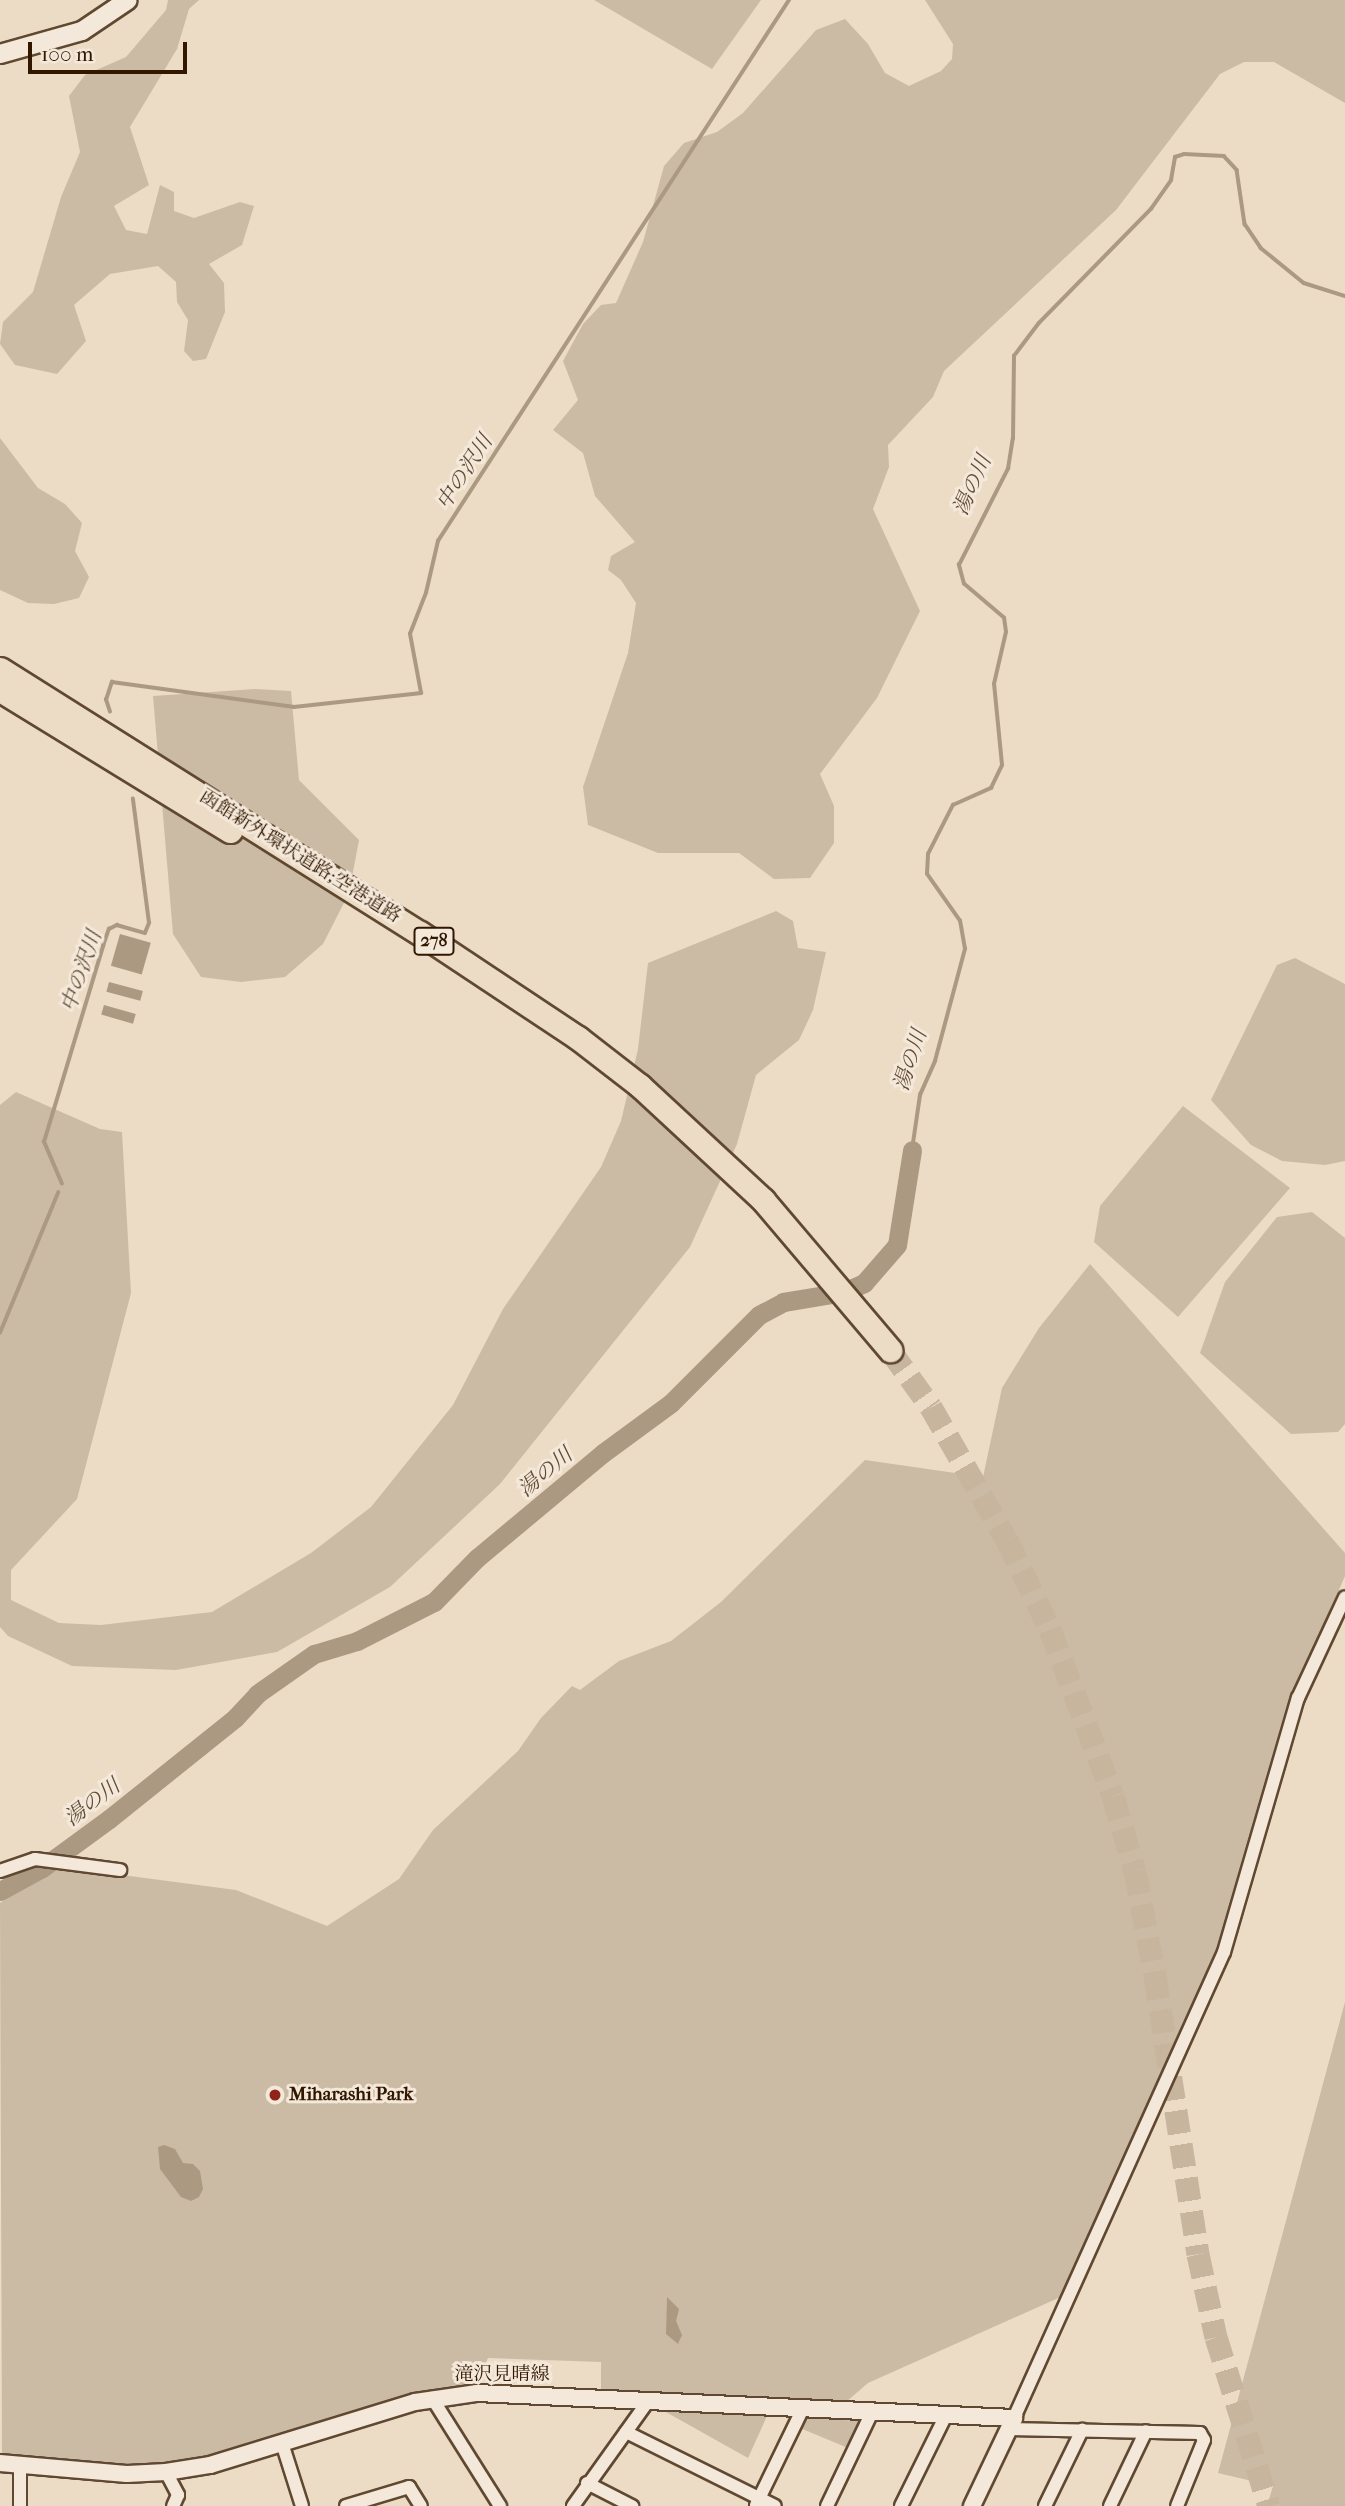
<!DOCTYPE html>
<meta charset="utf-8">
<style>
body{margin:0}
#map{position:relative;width:1345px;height:2506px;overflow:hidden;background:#ecdcc5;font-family:"IM FELL French Canon","Noto Serif JP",serif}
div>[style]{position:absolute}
.green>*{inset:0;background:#ccbba4}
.water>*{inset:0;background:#ac9982;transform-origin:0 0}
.stream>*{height:3.5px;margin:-1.75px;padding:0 1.75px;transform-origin:1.75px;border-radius:1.75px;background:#ac9982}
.river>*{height:19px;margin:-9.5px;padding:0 9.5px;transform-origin:9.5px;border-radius:9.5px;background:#ac9982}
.motorway-tunnel>*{height:23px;margin-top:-11.5px;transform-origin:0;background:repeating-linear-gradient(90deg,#c7b59e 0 23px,transparent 0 34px)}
.roads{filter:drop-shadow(2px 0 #604831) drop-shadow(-2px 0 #604831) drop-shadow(0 2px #604831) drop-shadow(0 -2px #604831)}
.minor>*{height:12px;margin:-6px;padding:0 6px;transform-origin:6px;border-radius:6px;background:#f3e8d9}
.tertiary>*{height:16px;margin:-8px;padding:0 8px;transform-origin:8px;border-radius:8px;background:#f3e8d9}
.secondary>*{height:18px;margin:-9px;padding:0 9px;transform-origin:9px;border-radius:9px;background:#f3e8d9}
.motorway>*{height:23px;margin:-11.5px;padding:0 11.5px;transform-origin:11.5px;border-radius:11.5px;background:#ecdcc5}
.dots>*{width:19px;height:19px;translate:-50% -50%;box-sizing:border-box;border:4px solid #f3e8d9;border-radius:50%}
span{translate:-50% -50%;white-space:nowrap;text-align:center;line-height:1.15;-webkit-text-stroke:6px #f3e8d9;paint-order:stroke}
.shield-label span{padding:2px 5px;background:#f3e8d9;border:2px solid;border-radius:5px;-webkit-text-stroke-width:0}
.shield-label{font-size:18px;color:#311700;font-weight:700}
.street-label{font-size:19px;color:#311700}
.poi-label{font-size:19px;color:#311700;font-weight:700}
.left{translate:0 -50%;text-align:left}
.water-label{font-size:21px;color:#624b34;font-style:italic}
.scale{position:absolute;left:28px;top:42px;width:159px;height:32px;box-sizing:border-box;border:4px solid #311700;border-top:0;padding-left:9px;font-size:21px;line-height:24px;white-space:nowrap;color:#311700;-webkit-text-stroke:5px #f3e8d9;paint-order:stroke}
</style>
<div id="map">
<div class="green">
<div style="clip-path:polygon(168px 0,199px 0,189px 9px,177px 49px,130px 127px,149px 185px,114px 206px,126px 230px,147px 234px,160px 185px,174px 192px,174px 211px,194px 218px,240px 202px,254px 206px,242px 245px,209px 264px,224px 283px,225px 312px,206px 359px,193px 361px,184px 351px,188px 320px,177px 302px,176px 282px,158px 266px,110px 274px,74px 305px,86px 341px,57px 374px,15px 365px,0 344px,3px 322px,33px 292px,61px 197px,80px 152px,69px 96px,85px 75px,126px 57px,166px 10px)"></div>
<div style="clip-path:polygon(594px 0,761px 0,712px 69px)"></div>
<div style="clip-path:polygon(925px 0,1345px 0,1345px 103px,1274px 62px,1244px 62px,1220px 74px,1116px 210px,944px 371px,933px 397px,888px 445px,889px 467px,873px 509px,920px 611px,877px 698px,820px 774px,834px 806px,834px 843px,810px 878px,774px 879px,739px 853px,658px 853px,588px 825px,583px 787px,628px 653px,636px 603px,621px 580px,608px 570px,611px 556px,635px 542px,595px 496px,583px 453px,553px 430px,578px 400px,563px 361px,583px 324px,601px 305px,616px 303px,643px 242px,664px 166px,684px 143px,717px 132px,743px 113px,816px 30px,845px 19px,868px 44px,885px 73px,909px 86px,941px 71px,952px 59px,953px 44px)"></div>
<div style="clip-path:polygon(0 438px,38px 488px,65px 504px,82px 523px,75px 551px,89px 577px,79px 598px,54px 604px,28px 603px,0 590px)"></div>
<div style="clip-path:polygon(255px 689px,291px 691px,299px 780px,359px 840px,349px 893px,323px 944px,285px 977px,241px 982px,201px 977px,173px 934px,153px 696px)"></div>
<div style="clip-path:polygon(776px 911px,793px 921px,798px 948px,826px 952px,813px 1010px,799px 1040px,756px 1075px,737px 1144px,690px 1247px,500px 1484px,390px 1587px,277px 1652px,176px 1670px,72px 1666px,8px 1636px,0 1627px,0 1105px,16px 1092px,100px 1129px,122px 1132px,131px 1293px,77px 1499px,11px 1570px,11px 1600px,59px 1623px,101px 1625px,212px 1612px,311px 1553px,371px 1507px,453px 1405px,503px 1309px,601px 1167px,621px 1121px,638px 1049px,648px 963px)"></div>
<div style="clip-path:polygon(1295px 958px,1345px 984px,1345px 1161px,1325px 1165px,1282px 1161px,1251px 1145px,1211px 1100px,1277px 965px)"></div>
<div style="clip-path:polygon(1183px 1106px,1290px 1188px,1178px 1317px,1094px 1242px,1100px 1206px)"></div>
<div style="clip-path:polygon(1312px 1212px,1345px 1238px,1345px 1424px,1338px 1432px,1291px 1434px,1200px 1353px,1225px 1282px,1277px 1217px)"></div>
<div style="clip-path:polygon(1090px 1264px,1345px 1553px,1345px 1576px,1287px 1708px,1216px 1953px,1065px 2295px,868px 2383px,846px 2402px,601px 2392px,601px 2362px,488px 2358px,475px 2386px,407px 2396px,191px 2462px,140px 2468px,2px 2456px,0 1903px,54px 1866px,236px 1890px,327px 1926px,399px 1879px,433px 1830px,518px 1751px,541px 1718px,572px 1686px,580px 1690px,619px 1661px,671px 1641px,721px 1602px,865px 1460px,983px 1477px,1002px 1388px,1039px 1328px)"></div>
<div style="clip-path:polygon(1345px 2002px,1345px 2506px,1267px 2506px,1273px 2486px,1218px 2473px)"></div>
<div style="clip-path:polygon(664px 2411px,767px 2416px,748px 2458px)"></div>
<div style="clip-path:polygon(809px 2418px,860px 2421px,848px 2448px,800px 2428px)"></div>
</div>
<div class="water">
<div style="left:120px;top:934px;width:32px;height:33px;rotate:16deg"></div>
<div style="left:109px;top:982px;width:35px;height:10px;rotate:15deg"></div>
<div style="left:104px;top:1005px;width:33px;height:10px;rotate:16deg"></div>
<div style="clip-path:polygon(164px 2145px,175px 2149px,183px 2163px,193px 2164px,200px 2171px,203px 2189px,199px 2197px,191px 2201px,181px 2197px,160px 2169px,158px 2147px)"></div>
<div style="clip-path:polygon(667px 2297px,679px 2309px,676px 2321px,682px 2335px,678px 2344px,666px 2334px)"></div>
</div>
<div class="stream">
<div style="left:110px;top:712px;width:13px;rotate:-108deg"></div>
<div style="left:106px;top:700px;width:19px;rotate:-72deg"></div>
<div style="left:112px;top:682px;width:184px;rotate:7.8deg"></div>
<div style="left:294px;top:707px;width:128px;rotate:-6.3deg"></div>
<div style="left:421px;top:693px;width:60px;rotate:-100.6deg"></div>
<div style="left:410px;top:634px;width:44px;rotate:-68.7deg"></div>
<div style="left:426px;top:593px;width:53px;rotate:-77deg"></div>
<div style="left:438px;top:541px;width:645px;rotate:-57.02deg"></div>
<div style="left:912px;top:1150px;width:56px;rotate:-81.7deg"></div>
<div style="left:920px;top:1095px;width:37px;rotate:-66deg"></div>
<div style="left:935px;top:1061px;width:116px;rotate:-75deg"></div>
<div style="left:965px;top:949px;width:28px;rotate:-100deg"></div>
<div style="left:960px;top:921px;width:57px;rotate:-125.1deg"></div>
<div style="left:927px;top:874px;width:20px;rotate:-87deg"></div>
<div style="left:928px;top:854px;width:55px;rotate:-63deg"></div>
<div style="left:953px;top:805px;width:42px;rotate:-24.1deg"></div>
<div style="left:991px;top:788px;width:25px;rotate:-64deg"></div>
<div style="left:1002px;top:765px;width:81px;rotate:-95.6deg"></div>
<div style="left:994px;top:684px;width:53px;rotate:-77deg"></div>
<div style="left:1006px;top:632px;width:14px;rotate:-98deg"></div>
<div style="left:1004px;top:618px;width:52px;rotate:-139.6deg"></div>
<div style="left:964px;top:584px;width:20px;rotate:-105deg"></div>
<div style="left:959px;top:565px;width:108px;rotate:-63deg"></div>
<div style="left:1008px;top:469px;width:30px;rotate:-81deg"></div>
<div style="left:1013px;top:439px;width:83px;rotate:-89.3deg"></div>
<div style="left:1014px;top:356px;width:41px;rotate:-52.9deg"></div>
<div style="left:1039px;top:323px;width:160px;rotate:-45.5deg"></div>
<div style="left:1151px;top:209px;width:35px;rotate:-55deg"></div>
<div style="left:1171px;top:180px;width:23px;rotate:-80deg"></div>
<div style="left:1175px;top:157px;width:9px;rotate:-18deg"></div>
<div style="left:1184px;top:154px;width:40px;rotate:2.9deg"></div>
<div style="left:1224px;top:156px;width:19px;rotate:47deg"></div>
<div style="left:1237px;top:170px;width:55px;rotate:81.6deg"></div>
<div style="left:1245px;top:224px;width:29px;rotate:56deg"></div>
<div style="left:1261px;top:248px;width:55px;rotate:39.1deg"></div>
<div style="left:1304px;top:283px;width:43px;rotate:17.6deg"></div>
<div style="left:62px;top:1184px;width:46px;rotate:-113.2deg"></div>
<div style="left:44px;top:1142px;width:205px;rotate:-73.2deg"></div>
<div style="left:103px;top:946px;width:18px;rotate:-71deg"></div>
<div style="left:109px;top:929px;width:9px;rotate:-27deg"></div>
<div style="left:117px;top:925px;width:29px;rotate:16deg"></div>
<div style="left:145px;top:933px;width:11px;rotate:-68deg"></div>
<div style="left:149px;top:923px;width:125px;rotate:-97.4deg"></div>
<div style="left:0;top:1333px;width:152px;rotate:-67.5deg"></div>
</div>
<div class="river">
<div style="left:0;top:1891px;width:48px;rotate:-28.7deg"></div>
<div style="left:42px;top:1868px;width:83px;rotate:-36.2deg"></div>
<div style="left:109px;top:1819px;width:161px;rotate:-38.7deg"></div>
<div style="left:235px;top:1718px;width:33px;rotate:-47deg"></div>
<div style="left:257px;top:1694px;width:70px;rotate:-35.1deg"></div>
<div style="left:314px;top:1654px;width:45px;rotate:-16.8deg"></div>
<div style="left:357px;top:1641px;width:86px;rotate:-26.9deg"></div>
<div style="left:434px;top:1602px;width:62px;rotate:-45.7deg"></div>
<div style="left:477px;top:1558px;width:164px;rotate:-39.8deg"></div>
<div style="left:603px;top:1453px;width:84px;rotate:-36.3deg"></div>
<div style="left:671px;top:1403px;width:124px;rotate:-45deg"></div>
<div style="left:759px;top:1315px;width:27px;rotate:-28deg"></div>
<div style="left:783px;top:1302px;width:62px;rotate:-9.3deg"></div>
<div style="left:844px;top:1292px;width:22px;rotate:-24deg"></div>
<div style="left:864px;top:1283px;width:50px;rotate:-49deg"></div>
<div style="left:897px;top:1245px;width:96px;rotate:-81deg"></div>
</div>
<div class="motorway-tunnel">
<div style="left:890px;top:1350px;width:70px;rotate:54.3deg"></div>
<div style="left:931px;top:1407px;width:153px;rotate:60.3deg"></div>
<div style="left:1007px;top:1540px;width:99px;rotate:64.2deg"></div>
<div style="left:1050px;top:1629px;width:178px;rotate:69.3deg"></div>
<div style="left:1113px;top:1796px;width:78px;rotate:73.7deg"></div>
<div style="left:1135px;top:1871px;width:107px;rotate:79.2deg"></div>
<div style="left:1155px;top:1976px;width:281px;rotate:81.2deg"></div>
<div style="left:1198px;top:2254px;width:85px;rotate:77.8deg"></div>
<div style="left:1216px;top:2337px;width:177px;rotate:72.6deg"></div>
</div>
<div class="roads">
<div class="minor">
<div style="left:0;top:1871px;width:37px;rotate:-19deg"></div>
<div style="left:35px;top:1859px;width:86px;rotate:7.4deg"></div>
<div style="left:432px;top:2398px;width:128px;rotate:57.8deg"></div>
<div style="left:1014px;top:2418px;width:511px;rotate:-65.74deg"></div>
<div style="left:1224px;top:1952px;width:265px;rotate:-73.8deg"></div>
<div style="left:1298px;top:1698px;width:111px;rotate:-65deg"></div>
<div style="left:1009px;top:2429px;width:191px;rotate:1.2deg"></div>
<div style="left:1200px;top:2433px;width:8px;rotate:60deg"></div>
<div style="left:1204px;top:2440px;width:71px;rotate:112.2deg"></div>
<div style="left:626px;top:2432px;width:166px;rotate:26.4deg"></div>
<div style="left:282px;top:2443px;width:66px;rotate:72.4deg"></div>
<div style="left:166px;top:2472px;width:26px;rotate:62deg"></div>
<div style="left:178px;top:2495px;width:12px;rotate:114deg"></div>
<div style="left:587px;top:2483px;width:51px;rotate:27.1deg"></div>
<div style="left:756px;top:2505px;width:108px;rotate:-64.1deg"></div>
<div style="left:20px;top:2506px;width:41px;rotate:-90deg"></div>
<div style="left:346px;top:2506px;width:66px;rotate:-16.8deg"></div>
<div style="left:409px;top:2487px;width:22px;rotate:58deg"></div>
<div style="left:573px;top:2506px;width:130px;rotate:-54.4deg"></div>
<div style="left:827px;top:2506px;width:104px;rotate:-64.4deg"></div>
<div style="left:901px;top:2506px;width:102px;rotate:-63.7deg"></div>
<div style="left:1045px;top:2506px;width:85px;rotate:-64deg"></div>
<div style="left:1110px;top:2506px;width:83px;rotate:-64.4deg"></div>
</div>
<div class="tertiary">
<div style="left:0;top:2463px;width:127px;rotate:5deg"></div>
<div style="left:127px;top:2474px;width:39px;rotate:-3deg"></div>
<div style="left:166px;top:2472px;width:45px;rotate:-9deg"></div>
<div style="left:210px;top:2465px;width:214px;rotate:-17.1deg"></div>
<div style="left:415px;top:2402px;width:63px;rotate:-8.3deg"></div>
<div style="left:477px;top:2393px;width:538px;rotate:2.67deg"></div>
<div style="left:1014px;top:2418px;width:98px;rotate:115.5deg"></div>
</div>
<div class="secondary">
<div style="left:0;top:54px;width:85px;rotate:-15.7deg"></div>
<div style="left:82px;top:31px;width:55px;rotate:-34deg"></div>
</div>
<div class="motorway">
<div style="left:0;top:669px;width:496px;rotate:32.2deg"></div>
<div style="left:420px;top:933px;width:190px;rotate:33.6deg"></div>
<div style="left:578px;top:1038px;width:78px;rotate:37.7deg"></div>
<div style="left:640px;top:1086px;width:168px;rotate:42.8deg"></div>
<div style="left:763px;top:1200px;width:197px;rotate:49.7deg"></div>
<div style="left:0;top:690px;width:270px;rotate:31.5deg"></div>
</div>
</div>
<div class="dots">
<div style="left:275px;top:2095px;background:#8f2418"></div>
</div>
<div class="shield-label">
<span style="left:434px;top:941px">278</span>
</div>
<div class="street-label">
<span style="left:300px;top:857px;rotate:32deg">函館新外環状道路;空港道路</span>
<span style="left:502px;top:2375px">滝沢見晴線</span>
</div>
<div class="poi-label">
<span class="left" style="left:289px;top:2095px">Miharashi Park</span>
</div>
<div class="water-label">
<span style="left:464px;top:472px;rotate:-57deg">中の沢川</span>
<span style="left:972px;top:485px;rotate:-66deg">湯の川</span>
<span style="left:81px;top:971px;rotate:-71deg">中の沢川</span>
<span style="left:910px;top:1060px;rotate:-72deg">湯の川</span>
<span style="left:545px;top:1472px;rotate:-40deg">湯の川</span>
<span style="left:92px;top:1802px;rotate:-37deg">湯の川</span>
</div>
<div class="scale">100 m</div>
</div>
